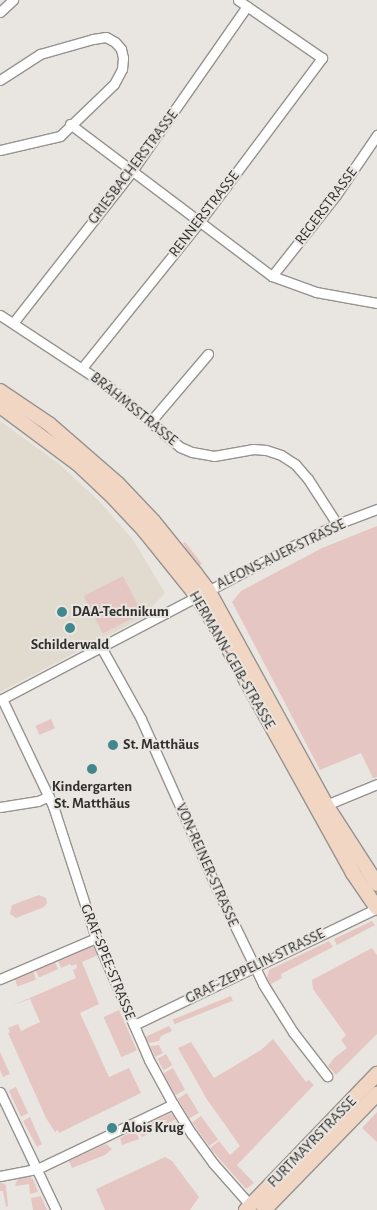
<!DOCTYPE html>
<meta charset="utf-8">
<style>
body{margin:0}
#map{position:relative;width:377px;height:1210px;overflow:hidden;background:#e9e6e1;font-family:"Alegreya Sans",sans-serif}
div>[style]{position:absolute}
.built>*{inset:0;background:#e1dacf}
.green>*{inset:0;background:#e6c6c2;transform-origin:0 0}
.roads{filter:drop-shadow(1px 0 #96938f) drop-shadow(-1px 0 #96938f) drop-shadow(0 1px #96938f) drop-shadow(0 -1px #96938f)}
.street>*{height:9px;margin:-4.5px;padding:0 4.5px;transform-origin:4.5px;border-radius:4.5px;background:#fff}
.secondary>*{height:14px;margin:-7px;padding:0 7px;transform-origin:7px;border-radius:7px;background:#f1d6c3}
.dots>*{width:14px;height:14px;translate:-50% -50%;box-sizing:border-box;border:2px solid #e9e6e1;border-radius:50%}
span{translate:-50% -50%;white-space:nowrap;text-align:center;line-height:1.15;-webkit-text-stroke:4px #e9e6e1;paint-order:stroke}
.street-label{font-size:15px;color:#31302e}
.poi-label{font-size:15px;color:#31302e;font-weight:700}
.left{translate:0 -50%;text-align:left}
</style>
<div id="map">
<div class="built">
<div style="clip-path:polygon(0 421px,58px 463px,99px 501px,134px 541px,165px 593px,142px 618px,0 692px)"></div>
</div>
<div class="green">
<div style="clip-path:polygon(377px 526px,377px 777px,373px 778px,361px 753px,320px 770px,232px 602px,241px 591px,322px 548px)"></div>
<div style="clip-path:polygon(185px 542px,202px 564px,197px 567px,183px 543px)"></div>
<div style="left:123px;top:576px;width:42px;height:44px;rotate:63deg"></div>
<div style="left:51px;top:719px;width:10px;height:17px;rotate:66deg"></div>
<div style="clip-path:polygon(39px 895px,46px 898px,47px 903px,44px 907px,16px 918px,10px 914px,12px 905px)"></div>
<div style="clip-path:polygon(372px 921px,375px 925px,337px 945px,334px 939px)"></div>
<div style="clip-path:polygon(329px 941px,333px 947px,281px 974px,282px 978px,271px 984px,275px 993px,267px 978px,269px 970px)"></div>
<div style="clip-path:polygon(93px 946px,98px 955px,82px 962px,99px 1004px,80px 1013px,109px 1077px,129px 1068px,141px 1093px,59px 1133px,58px 1130px,55px 1132px,46px 1118px,8px 1033px,10px 1032px,8px 1028px,18px 1024px,21px 1031px,40px 1022px,30px 999px,11px 1006px,76px 978px,73px 970px,77px 968px,76px 964px,72px 966px,70px 964px,61px 968px,58px 961px)"></div>
<div style="clip-path:polygon(372px 948px,377px 955px,377px 1034px,336px 1075px,328px 1066px,334px 1058px,347px 1048px,341px 1040px,346px 1035px,313px 989px,312px 980px)"></div>
<div style="left:55px;top:962px;width:8px;height:21px;rotate:67deg"></div>
<div style="left:33px;top:971px;width:9px;height:20px;rotate:69deg"></div>
<div style="left:231px;top:996px;width:5px;height:63px;rotate:68deg"></div>
<div style="left:119px;top:1010px;width:44px;height:17px;rotate:66deg"></div>
<div style="clip-path:polygon(169px 1026px,172px 1031px,161px 1036px,159px 1041px,149px 1043px,145px 1037px)"></div>
<div style="clip-path:polygon(273px 1039px,306px 1082px,309px 1080px,314px 1085px,237px 1165px,254px 1183px,246px 1189px,210px 1148px,219px 1141px,230px 1155px,240px 1146px,206px 1098px,178px 1048px,191px 1042px,214px 1078px,261px 1050px)"></div>
<div style="clip-path:polygon(159px 1045px,163px 1053px,155px 1057px,150px 1046px)"></div>
<div style="clip-path:polygon(0 1052px,10px 1074px,3px 1077px,0 1070px)"></div>
<div style="left:166px;top:1054px;width:13px;height:10px;rotate:61deg"></div>
<div style="left:173px;top:1068px;width:25px;height:11px;rotate:61deg"></div>
<div style="left:16px;top:1087px;width:29px;height:8px;rotate:65deg"></div>
<div style="left:187px;top:1093px;width:23px;height:11px;rotate:59deg"></div>
<div style="clip-path:polygon(377px 1112px,377px 1142px,362px 1128px)"></div>
<div style="clip-path:polygon(171px 1113px,176px 1119px,142px 1137px,138px 1129px)"></div>
<div style="left:201px;top:1116px;width:29px;height:11px;rotate:54deg"></div>
<div style="clip-path:polygon(30px 1117px,42px 1144px,37px 1147px,23px 1121px)"></div>
<div style="clip-path:polygon(135px 1130px,139px 1139px,122px 1145px,120px 1138px)"></div>
<div style="clip-path:polygon(106px 1144px,112px 1149px,105px 1155px,72px 1168px,69px 1161px)"></div>
<div style="clip-path:polygon(165px 1157px,172px 1161px,199px 1197px,190px 1210px,105px 1210px,96px 1189px)"></div>
<div style="clip-path:polygon(29px 1177px,33px 1179px,38px 1192px,30px 1194px,29px 1184px,15px 1186px,18px 1178px)"></div>
<div style="clip-path:polygon(0 1182px,6px 1185px,8px 1206px,6px 1207px,3px 1191px,0 1191px)"></div>
<div style="clip-path:polygon(41px 1196px,47px 1210px,33px 1210px,31px 1198px)"></div>
</div>
<div class="roads">
<div class="street">
<div style="left:0;top:12px;width:18px;rotate:-43deg"></div>
<div style="left:0;top:80px;width:48px;rotate:-33deg"></div>
<div style="left:40px;top:54px;width:55px;rotate:-15.8deg"></div>
<div style="left:93px;top:39px;width:13px;rotate:-9deg"></div>
<div style="left:106px;top:37px;width:10px;rotate:29deg"></div>
<div style="left:115px;top:42px;width:9px;rotate:49deg"></div>
<div style="left:121px;top:49px;width:9px;rotate:77deg"></div>
<div style="left:123px;top:58px;width:11px;rotate:95deg"></div>
<div style="left:122px;top:69px;width:17px;rotate:118deg"></div>
<div style="left:114px;top:84px;width:75px;rotate:136.1deg"></div>
<div style="left:60px;top:136px;width:62px;rotate:166.9deg"></div>
<div style="left:70px;top:124px;width:253px;rotate:37deg"></div>
<div style="left:272px;top:276px;width:47px;rotate:20deg"></div>
<div style="left:316px;top:292px;width:62px;rotate:10.2deg"></div>
<div style="left:272px;top:276px;width:103px;rotate:-51.7deg"></div>
<div style="left:336px;top:195px;width:73px;rotate:-55.7deg"></div>
<div style="left:0;top:315px;width:131px;rotate:33.4deg"></div>
<div style="left:109px;top:387px;width:93px;rotate:40.2deg"></div>
<div style="left:180px;top:447px;width:13px;rotate:23deg"></div>
<div style="left:192px;top:452px;width:22px;rotate:10deg"></div>
<div style="left:214px;top:456px;width:40px;rotate:-10deg"></div>
<div style="left:253px;top:449px;width:13px;rotate:4deg"></div>
<div style="left:266px;top:450px;width:16px;rotate:18deg"></div>
<div style="left:281px;top:455px;width:17px;rotate:33deg"></div>
<div style="left:295px;top:464px;width:20px;rotate:49deg"></div>
<div style="left:308px;top:479px;width:54px;rotate:57.2deg"></div>
<div style="left:13px;top:323px;width:193px;rotate:-51.9deg"></div>
<div style="left:132px;top:171px;width:201px;rotate:-55.1deg"></div>
<div style="left:82px;top:368px;width:189px;rotate:-51.2deg"></div>
<div style="left:200px;top:221px;width:204px;rotate:-53.2deg"></div>
<div style="left:322px;top:58px;width:102px;rotate:-145.4deg"></div>
<div style="left:151px;top:421px;width:88px;rotate:-49.6deg"></div>
<div style="left:101px;top:647px;width:82px;rotate:60.9deg"></div>
<div style="left:141px;top:719px;width:184px;rotate:65.9deg"></div>
<div style="left:216px;top:887px;width:108px;rotate:64.1deg"></div>
<div style="left:263px;top:984px;width:57px;rotate:58deg"></div>
<div style="left:293px;top:1032px;width:56px;rotate:52.3deg"></div>
<div style="left:2px;top:699px;width:119px;rotate:64.5deg"></div>
<div style="left:53px;top:806px;width:139px;rotate:72deg"></div>
<div style="left:96px;top:938px;width:133px;rotate:66.5deg"></div>
<div style="left:149px;top:1060px;width:50px;rotate:61.4deg"></div>
<div style="left:173px;top:1104px;width:36px;rotate:58deg"></div>
<div style="left:192px;top:1134px;width:36px;rotate:54deg"></div>
<div style="left:213px;top:1163px;width:57px;rotate:48.5deg"></div>
<div style="left:0;top:700px;width:329px;rotate:-27.7deg"></div>
<div style="left:291px;top:547px;width:51px;rotate:-26.6deg"></div>
<div style="left:337px;top:524px;width:43px;rotate:-20.6deg"></div>
<div style="left:326px;top:805px;width:55px;rotate:-22.4deg"></div>
<div style="left:0;top:807px;width:38px;rotate:-9deg"></div>
<div style="left:38px;top:801px;width:12px;rotate:-24deg"></div>
<div style="left:0;top:979px;width:104px;rotate:-23.1deg"></div>
<div style="left:134px;top:1025px;width:270px;rotate:-25.7deg"></div>
<div style="left:0;top:1092px;width:131px;rotate:64.6deg"></div>
<div style="left:0;top:1176px;width:38px;rotate:-11deg"></div>
<div style="left:37px;top:1169px;width:151px;rotate:-25.5deg"></div>
</div>
<div class="secondary">
<div style="left:0;top:391px;width:59px;rotate:34deg"></div>
<div style="left:49px;top:424px;width:91px;rotate:41deg"></div>
<div style="left:118px;top:484px;width:51px;rotate:46.6deg"></div>
<div style="left:153px;top:521px;width:67px;rotate:51.1deg"></div>
<div style="left:195px;top:573px;width:21px;rotate:53deg"></div>
<div style="left:208px;top:590px;width:245px;rotate:61.2deg"></div>
<div style="left:326px;top:805px;width:94px;rotate:57.2deg"></div>
<div style="left:0;top:406px;width:97px;rotate:36.6deg"></div>
<div style="left:78px;top:464px;width:45px;rotate:43.2deg"></div>
<div style="left:111px;top:495px;width:48px;rotate:46.7deg"></div>
<div style="left:144px;top:530px;width:85px;rotate:51.2deg"></div>
<div style="left:197px;top:596px;width:44px;rotate:58.1deg"></div>
<div style="left:220px;top:633px;width:274px;rotate:61deg"></div>
<div style="left:353px;top:873px;width:42px;rotate:55.6deg"></div>
<div style="left:246px;top:1210px;width:189px;rotate:-46.1deg"></div>
<div style="left:264px;top:1210px;width:162px;rotate:-45.8deg"></div>
</div>
</div>
<div class="dots">
<div style="left:62px;top:612px;background:#40888e"></div>
<div style="left:70px;top:628px;background:#40888e"></div>
<div style="left:113px;top:745px;background:#40888e"></div>
<div style="left:92px;top:769px;background:#40888e"></div>
<div style="left:112px;top:1128px;background:#40888e"></div>
</div>
<div class="street-label">
<span style="left:133px;top:167px;rotate:-53deg">GRIESBACHERSTRASSE</span>
<span style="left:326px;top:206px;rotate:-53deg">REGERSTRASSE</span>
<span style="left:204px;top:214px;rotate:-52deg">RENNERSTRASSE</span>
<span style="left:134px;top:409px;rotate:39deg">BRAHMSSTRASSE</span>
<span style="left:281px;top:554px;rotate:-26deg">ALFONS-AUER-STRASSE</span>
<span style="left:232px;top:660px;rotate:60deg">HERMANN-GEIB-STRASSE</span>
<span style="left:207px;top:865px;rotate:66deg">VON-REINER-STRASSE</span>
<span style="left:108px;top:962px;rotate:68deg">GRAF-SPEE-STRASSE</span>
<span style="left:255px;top:966px;rotate:-26deg">GRAF-ZEPPELIN-STRASSE</span>
<span style="left:312px;top:1142px;rotate:-46deg">FURTMAYRSTRASSE</span>
</div>
<div class="poi-label">
<span class="left" style="left:72px;top:612px">DAA-Technikum</span>
<span style="left:70px;top:645px">Schilderwald</span>
<span class="left" style="left:123px;top:745px">St. Matthäus</span>
<span style="left:92px;top:795px">Kindergarten<br>St. Matthäus</span>
<span class="left" style="left:122px;top:1128px">Alois Krug</span>
</div>
</div>
